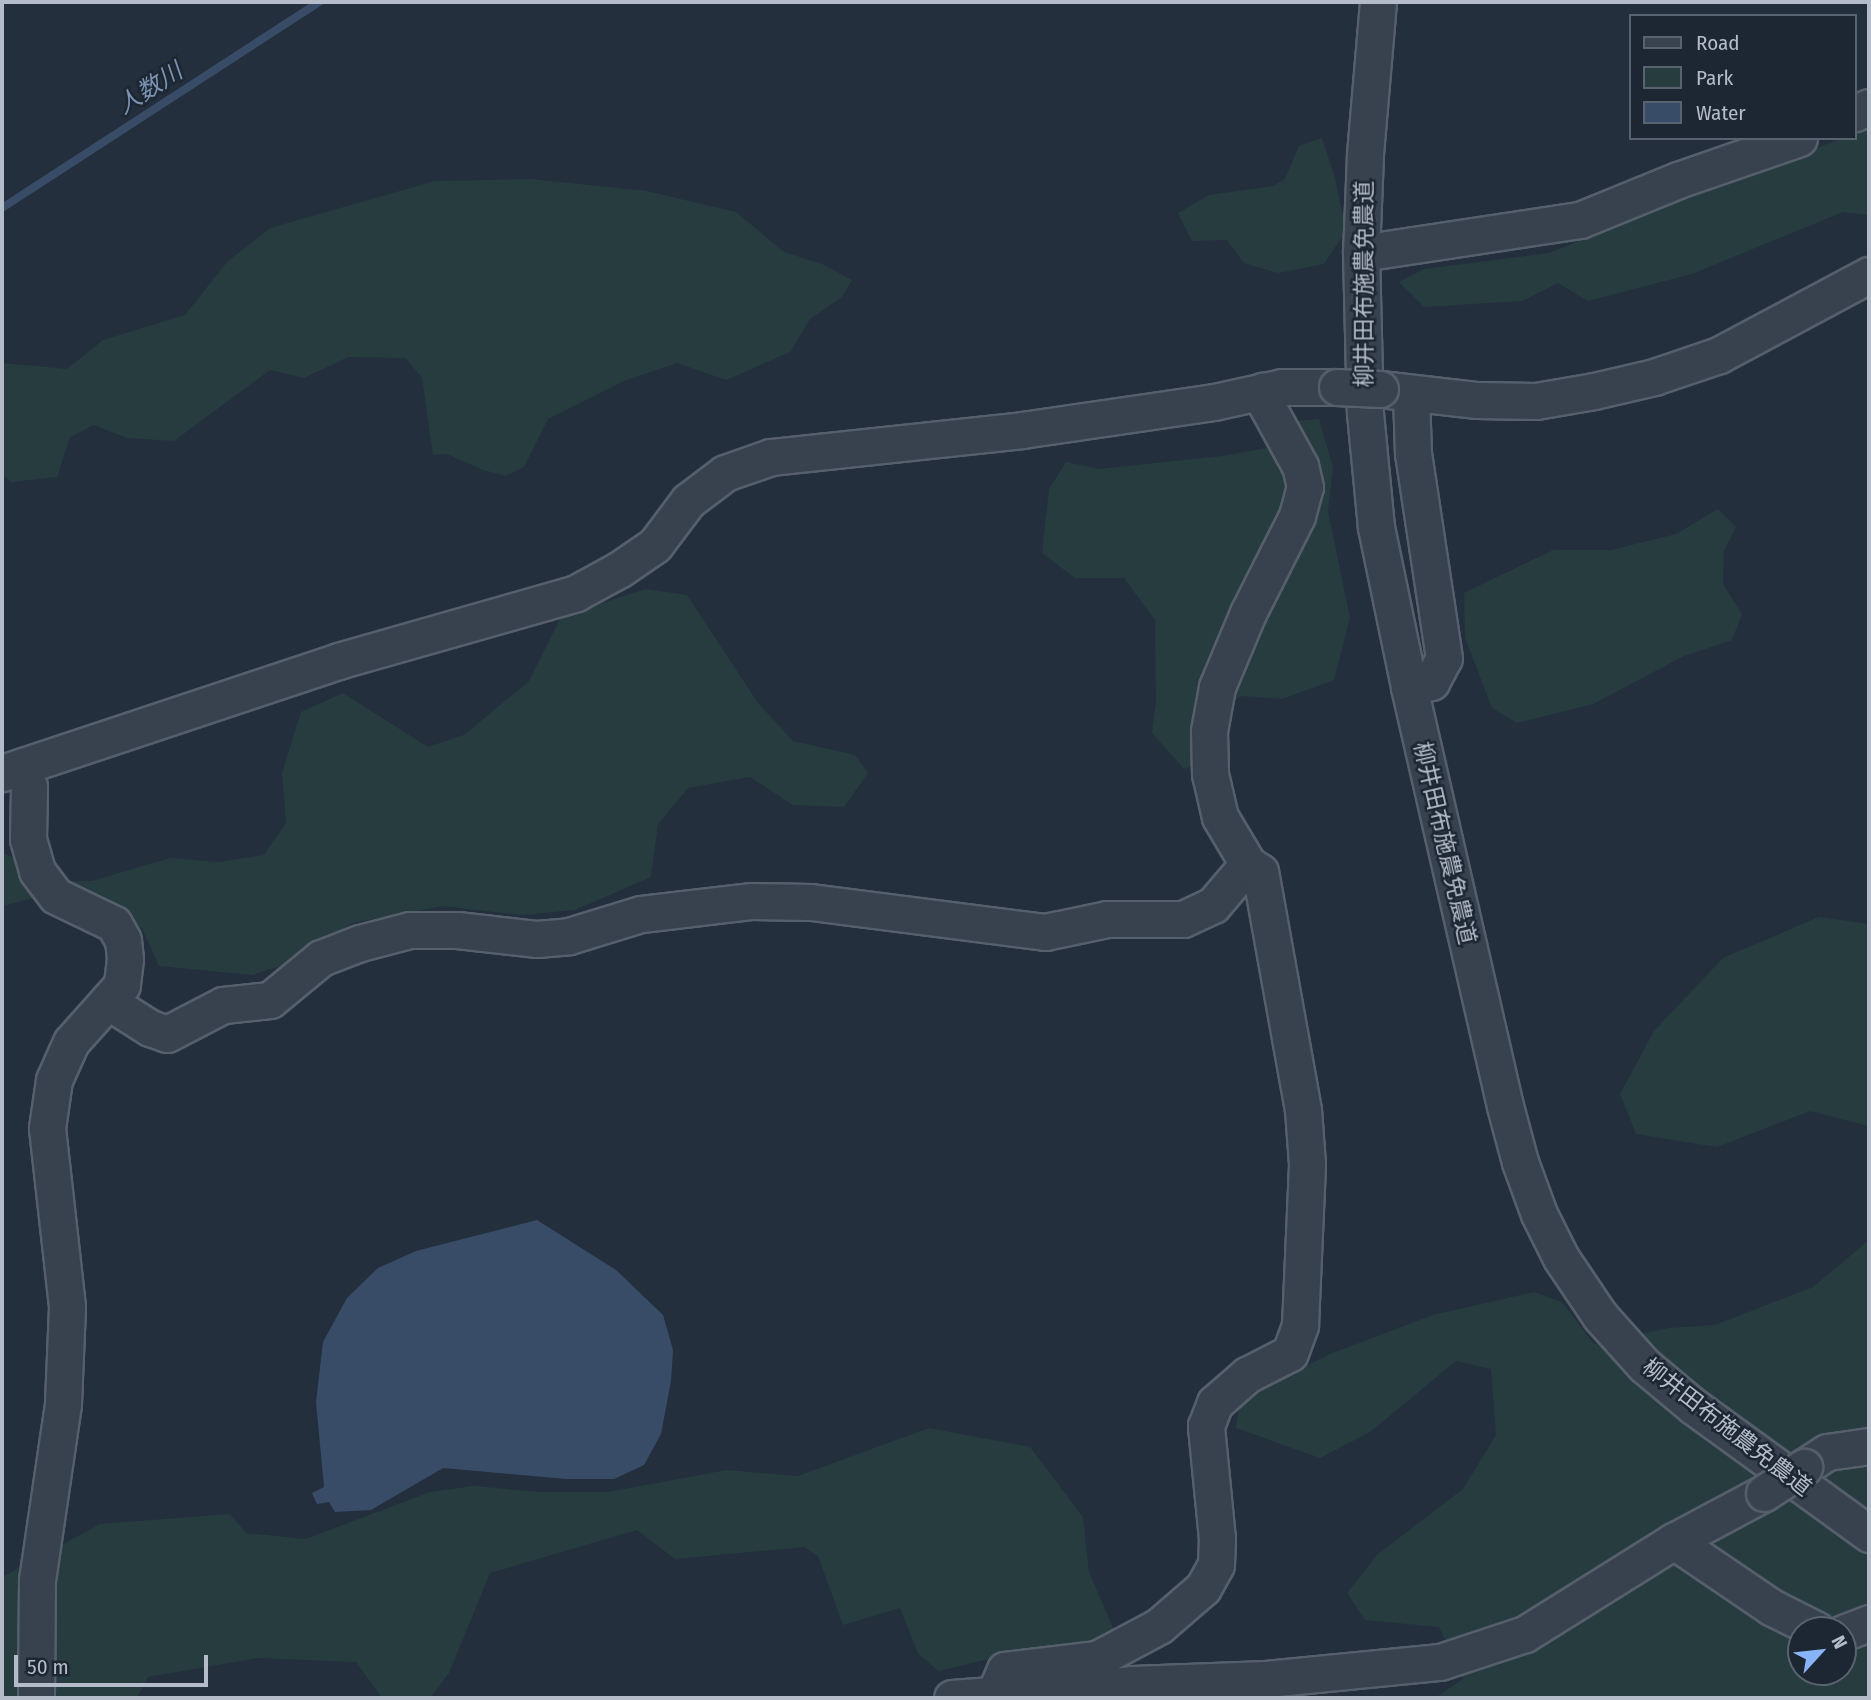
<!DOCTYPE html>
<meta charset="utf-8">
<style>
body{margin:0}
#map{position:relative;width:1871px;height:1700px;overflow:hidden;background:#242f3e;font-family:"Fira Sans Condensed","Noto Sans JP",sans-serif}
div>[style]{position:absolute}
.green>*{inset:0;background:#263c3f}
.water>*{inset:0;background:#394c67}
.stream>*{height:8px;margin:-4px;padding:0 4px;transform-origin:4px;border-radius:4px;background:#394c67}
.roads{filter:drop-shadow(2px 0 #565f6c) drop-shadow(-2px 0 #565f6c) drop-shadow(0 2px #565f6c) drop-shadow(0 -2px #565f6c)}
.minor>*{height:35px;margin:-17.5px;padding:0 17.5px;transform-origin:17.5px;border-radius:17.5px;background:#38414e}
.bridges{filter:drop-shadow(2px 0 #565f6c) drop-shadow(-2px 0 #565f6c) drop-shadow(0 2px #565f6c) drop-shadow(0 -2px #565f6c)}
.minor-bridge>*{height:35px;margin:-17.5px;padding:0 17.5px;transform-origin:17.5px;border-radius:17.5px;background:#38414e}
span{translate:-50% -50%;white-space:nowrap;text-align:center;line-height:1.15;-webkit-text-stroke:5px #1d2633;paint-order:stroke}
.street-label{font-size:23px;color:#b4bcc9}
.water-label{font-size:24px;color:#7c92b1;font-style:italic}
.frame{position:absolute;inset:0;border:4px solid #b4bcc9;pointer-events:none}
.legend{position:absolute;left:1629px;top:14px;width:228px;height:126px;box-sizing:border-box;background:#1d2633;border:2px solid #59626f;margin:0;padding:9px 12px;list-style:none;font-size:21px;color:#b4bcc9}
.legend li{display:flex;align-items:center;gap:14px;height:35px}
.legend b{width:35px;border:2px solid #59626f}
.north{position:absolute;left:1787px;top:1616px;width:70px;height:70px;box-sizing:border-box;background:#1d2633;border:2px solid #59626f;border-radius:50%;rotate:63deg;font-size:19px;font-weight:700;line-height:28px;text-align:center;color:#b4bcc9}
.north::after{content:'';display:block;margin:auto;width:24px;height:32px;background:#8ab4f8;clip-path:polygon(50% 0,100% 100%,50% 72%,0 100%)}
.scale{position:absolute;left:14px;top:1655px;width:194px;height:32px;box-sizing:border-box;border:4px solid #b4bcc9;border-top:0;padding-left:9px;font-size:21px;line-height:24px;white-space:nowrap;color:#b4bcc9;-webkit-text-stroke:5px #1d2633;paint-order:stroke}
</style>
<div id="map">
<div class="green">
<div style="clip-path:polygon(1869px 127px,1869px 215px,1843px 212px,1692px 274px,1588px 301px,1558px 283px,1522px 301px,1424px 307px,1399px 282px,1424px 269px,1549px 253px,1700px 192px,1843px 138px,1855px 138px,1855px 133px)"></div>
<div style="clip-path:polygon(1322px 138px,1335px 178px,1346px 231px,1324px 264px,1278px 273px,1244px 263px,1227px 240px,1192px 241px,1178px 213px,1209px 195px,1273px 186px,1285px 179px,1299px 146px)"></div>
<div style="clip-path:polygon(532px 179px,646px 191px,736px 212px,784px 252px,822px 264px,852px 280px,842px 297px,810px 319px,790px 352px,726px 380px,677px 363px,624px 381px,548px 419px,524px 467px,506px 476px,483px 470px,447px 454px,433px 455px,422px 378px,406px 358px,348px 357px,304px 378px,270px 370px,174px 441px,127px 438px,94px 425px,70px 437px,57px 477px,12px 482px,2px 475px,2px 363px,67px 369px,103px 340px,185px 315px,227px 262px,270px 228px,435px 181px)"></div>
<div style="clip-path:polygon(1319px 419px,1333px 468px,1328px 511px,1350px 618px,1334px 680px,1282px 699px,1242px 696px,1205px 719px,1197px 764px,1184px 769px,1152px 733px,1156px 702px,1155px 620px,1124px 578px,1075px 578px,1042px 553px,1049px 489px,1066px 462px,1099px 469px,1222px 456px,1267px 448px,1296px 421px)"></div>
<div style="clip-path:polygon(1718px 509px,1736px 527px,1724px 551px,1723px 584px,1742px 614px,1732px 640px,1684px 656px,1593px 704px,1517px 723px,1492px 708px,1465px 638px,1464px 593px,1553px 550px,1611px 550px,1676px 534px)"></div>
<div style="clip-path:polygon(645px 589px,687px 595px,758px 703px,793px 741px,855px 755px,868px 773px,844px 807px,793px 805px,750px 777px,688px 788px,658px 824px,651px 877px,575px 910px,522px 915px,443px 906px,352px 923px,299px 960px,252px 975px,159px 966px,142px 928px,99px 904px,38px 897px,2px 906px,2px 853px,70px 881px,92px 881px,170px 858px,218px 862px,264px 855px,286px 823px,282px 773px,301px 712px,343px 693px,428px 747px,464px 735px,529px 681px,561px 617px)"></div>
<div style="clip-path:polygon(1819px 917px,1869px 924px,1869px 1126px,1810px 1111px,1717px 1147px,1636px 1134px,1620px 1094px,1654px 1031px,1723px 958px)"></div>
<div style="clip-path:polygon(evenodd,1869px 1240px,1869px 1698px,1435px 1698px,1463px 1679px,1439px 1627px,1365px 1620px,1347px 1593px,1378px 1554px,1463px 1489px,1496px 1435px,1491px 1369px,1456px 1361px,1370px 1432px,1320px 1458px,1236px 1428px,1240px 1400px,1330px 1354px,1433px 1315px,1534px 1292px,1562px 1302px,1594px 1344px,1669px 1328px,1715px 1325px,1813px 1287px,1869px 1240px,1801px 1630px,1843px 1630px,1843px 1672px,1801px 1672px,1801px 1630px)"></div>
<div style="clip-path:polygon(929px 1428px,1030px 1447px,1083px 1517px,1089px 1572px,1115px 1632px,1094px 1644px,997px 1657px,939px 1671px,918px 1654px,900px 1608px,843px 1625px,818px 1556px,804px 1547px,675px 1559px,637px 1530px,490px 1573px,449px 1673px,430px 1698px,382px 1698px,356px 1662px,257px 1658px,148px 1677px,137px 1698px,2px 1698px,2px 1577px,100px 1524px,230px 1514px,246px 1533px,306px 1539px,430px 1492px,474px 1486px,539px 1492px,608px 1492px,727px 1470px,798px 1476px)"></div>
</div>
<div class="water">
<div style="clip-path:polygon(537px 1220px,616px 1270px,663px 1315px,673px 1350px,671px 1381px,661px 1434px,644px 1465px,614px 1479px,566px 1479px,443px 1468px,371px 1510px,335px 1512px,329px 1502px,317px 1504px,312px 1493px,324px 1487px,316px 1402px,323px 1342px,347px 1298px,378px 1268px,416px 1251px)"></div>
</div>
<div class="stream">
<div style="left:2px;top:208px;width:378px;rotate:-33deg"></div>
</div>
<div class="roads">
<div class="minor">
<div style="left:1378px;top:2px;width:154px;rotate:94.9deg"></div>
<div style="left:1365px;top:155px;width:98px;rotate:92.3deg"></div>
<div style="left:1361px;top:253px;width:160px;rotate:88.6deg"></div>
<div style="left:1365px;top:413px;width:115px;rotate:84.5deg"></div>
<div style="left:1376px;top:527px;width:163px;rotate:78.3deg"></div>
<div style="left:1409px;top:687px;width:430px;rotate:77.1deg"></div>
<div style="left:1505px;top:1106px;width:58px;rotate:75deg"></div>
<div style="left:1520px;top:1162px;width:55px;rotate:69.9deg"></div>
<div style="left:1539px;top:1214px;width:49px;rotate:63.4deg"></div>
<div style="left:1561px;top:1258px;width:70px;rotate:56.1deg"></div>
<div style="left:1600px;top:1316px;width:66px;rotate:48.1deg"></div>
<div style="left:1644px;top:1365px;width:64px;rotate:39.9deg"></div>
<div style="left:1693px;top:1406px;width:218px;rotate:36deg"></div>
<div style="left:1855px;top:113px;width:15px;rotate:-23deg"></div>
<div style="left:1361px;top:253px;width:221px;rotate:-8.6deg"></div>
<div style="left:1580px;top:220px;width:106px;rotate:-22.2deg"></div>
<div style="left:1678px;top:180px;width:128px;rotate:-19.1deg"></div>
<div style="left:1380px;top:389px;width:98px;rotate:6.5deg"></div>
<div style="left:1477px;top:400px;width:59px;rotate:1deg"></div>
<div style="left:1536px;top:401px;width:59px;rotate:-9.8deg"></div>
<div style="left:1594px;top:391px;width:62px;rotate:-13.1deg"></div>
<div style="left:1654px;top:377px;width:69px;rotate:-18.7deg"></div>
<div style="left:1719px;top:355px;width:170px;rotate:-28.1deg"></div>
<div style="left:1409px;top:687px;width:23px;rotate:-13deg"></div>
<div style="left:1431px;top:682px;width:27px;rotate:-62deg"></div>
<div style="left:1444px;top:658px;width:206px;rotate:-98.6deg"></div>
<div style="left:1413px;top:454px;width:61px;rotate:-91.9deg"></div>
<div style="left:23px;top:766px;width:22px;rotate:74deg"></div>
<div style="left:29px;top:787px;width:52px;rotate:91.1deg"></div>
<div style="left:28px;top:839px;width:33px;rotate:74deg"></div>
<div style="left:37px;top:871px;width:31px;rotate:53deg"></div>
<div style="left:56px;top:896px;width:64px;rotate:25.8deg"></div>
<div style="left:114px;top:924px;width:18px;rotate:61deg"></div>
<div style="left:123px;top:940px;width:19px;rotate:84deg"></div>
<div style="left:125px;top:959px;width:26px;rotate:97deg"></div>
<div style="left:122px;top:985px;width:76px;rotate:131.8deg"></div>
<div style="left:71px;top:1042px;width:42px;rotate:114.1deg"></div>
<div style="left:54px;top:1080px;width:49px;rotate:98.3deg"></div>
<div style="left:47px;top:1128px;width:180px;rotate:83.6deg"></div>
<div style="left:67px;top:1307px;width:97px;rotate:92.4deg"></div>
<div style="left:63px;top:1404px;width:179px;rotate:98.4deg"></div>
<div style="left:37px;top:1581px;width:117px;rotate:90.5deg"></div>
<div style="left:2px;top:773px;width:354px;rotate:-18.4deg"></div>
<div style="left:338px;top:661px;width:248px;rotate:-15.9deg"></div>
<div style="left:576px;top:593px;width:50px;rotate:-28.6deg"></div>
<div style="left:620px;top:569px;width:42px;rotate:-34.4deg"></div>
<div style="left:655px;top:545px;width:55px;rotate:-53.1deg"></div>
<div style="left:688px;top:501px;width:46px;rotate:-37.1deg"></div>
<div style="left:725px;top:473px;width:49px;rotate:-19.2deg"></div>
<div style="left:771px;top:457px;width:252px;rotate:-6.1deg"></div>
<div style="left:1022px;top:430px;width:194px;rotate:-8.3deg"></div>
<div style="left:1214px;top:402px;width:70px;rotate:-12.4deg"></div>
<div style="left:1282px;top:387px;width:55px"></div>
<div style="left:109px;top:1002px;width:49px;rotate:32.4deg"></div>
<div style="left:150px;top:1028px;width:18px;rotate:19deg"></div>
<div style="left:167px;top:1034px;width:63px;rotate:-27.4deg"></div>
<div style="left:223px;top:1005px;width:47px;rotate:-6.1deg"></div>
<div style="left:270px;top:1000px;width:66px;rotate:-39.5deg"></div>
<div style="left:321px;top:958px;width:42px;rotate:-21deg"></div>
<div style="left:360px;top:943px;width:52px;rotate:-14.6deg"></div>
<div style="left:410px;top:930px;width:47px"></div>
<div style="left:457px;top:930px;width:81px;rotate:6.4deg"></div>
<div style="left:537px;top:939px;width:32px;rotate:-5deg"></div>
<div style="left:569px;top:936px;width:75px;rotate:-17deg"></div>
<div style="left:641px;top:914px;width:112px;rotate:-6.7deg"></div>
<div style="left:752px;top:901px;width:59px;rotate:1deg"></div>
<div style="left:811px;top:902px;width:236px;rotate:7.3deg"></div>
<div style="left:1045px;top:932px;width:63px;rotate:-11.8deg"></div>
<div style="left:1107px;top:919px;width:76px"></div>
<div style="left:1183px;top:919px;width:33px;rotate:-25deg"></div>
<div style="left:1213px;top:905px;width:54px;rotate:-49.5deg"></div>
<div style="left:1804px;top:1467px;width:27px;rotate:-33deg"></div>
<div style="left:1827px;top:1452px;width:42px;rotate:-8.1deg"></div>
<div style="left:1674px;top:1541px;width:117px;rotate:34.2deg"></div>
<div style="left:1771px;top:1607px;width:51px;rotate:26.6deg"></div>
<div style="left:1843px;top:1633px;width:28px;rotate:-21deg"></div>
<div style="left:995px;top:1693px;width:25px;rotate:-67deg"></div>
<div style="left:1005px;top:1670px;width:93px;rotate:-6.8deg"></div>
<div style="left:1097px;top:1659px;width:70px;rotate:-28deg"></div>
<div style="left:1159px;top:1626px;width:58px;rotate:-40.8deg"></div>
<div style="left:1203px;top:1588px;width:26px;rotate:-61deg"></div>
<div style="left:1216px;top:1565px;width:26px;rotate:-88deg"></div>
<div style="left:1217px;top:1539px;width:114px;rotate:-95.6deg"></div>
<div style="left:1206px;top:1426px;width:25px;rotate:-69deg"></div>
<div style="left:1215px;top:1403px;width:43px;rotate:-41.2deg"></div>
<div style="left:1247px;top:1375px;width:48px;rotate:-27.1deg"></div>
<div style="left:1290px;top:1353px;width:30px;rotate:-70deg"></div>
<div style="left:1300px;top:1325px;width:161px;rotate:-87.5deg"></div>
<div style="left:1307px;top:1164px;width:54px;rotate:-94.2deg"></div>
<div style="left:1303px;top:1110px;width:242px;rotate:-100.2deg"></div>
<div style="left:1260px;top:872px;width:14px;rotate:-146deg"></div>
<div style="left:1248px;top:864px;width:55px;rotate:-120.8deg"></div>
<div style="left:1220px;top:817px;width:44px;rotate:-103.1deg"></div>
<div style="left:1210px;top:774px;width:43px;rotate:-91.3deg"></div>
<div style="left:1209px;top:731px;width:45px;rotate:-79.7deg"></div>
<div style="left:1217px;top:687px;width:80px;rotate:-67.3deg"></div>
<div style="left:1248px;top:613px;width:109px;rotate:-63.2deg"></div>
<div style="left:1297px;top:516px;width:30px;rotate:-75deg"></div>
<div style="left:1305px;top:487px;width:22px;rotate:-103deg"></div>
<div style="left:1300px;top:466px;width:68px;rotate:-118.8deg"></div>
<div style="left:1267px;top:406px;width:16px;rotate:-104deg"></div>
<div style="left:952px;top:1698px;width:181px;rotate:-4.4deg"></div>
<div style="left:1132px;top:1684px;width:134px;rotate:-2.1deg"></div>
<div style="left:1266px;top:1679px;width:175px;rotate:-5.6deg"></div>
<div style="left:1440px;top:1662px;width:89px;rotate:-18.2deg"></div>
<div style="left:1525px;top:1634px;width:176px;rotate:-32deg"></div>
<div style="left:1674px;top:1541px;width:102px;rotate:-28.1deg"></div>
</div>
</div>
<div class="bridges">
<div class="minor-bridge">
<div style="left:1337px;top:387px;width:43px;rotate:2.7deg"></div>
<div style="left:1764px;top:1493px;width:48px;rotate:-33deg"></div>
</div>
</div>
<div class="street-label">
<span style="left:1364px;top:284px;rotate:-90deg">柳井田布施農免農道</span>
<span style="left:1445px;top:843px;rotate:77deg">柳井田布施農免農道</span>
<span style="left:1727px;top:1427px;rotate:38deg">柳井田布施農免農道</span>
</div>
<div class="water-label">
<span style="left:150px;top:89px;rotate:-33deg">人数川</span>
</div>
<div class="frame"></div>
<ul class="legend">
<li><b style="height:9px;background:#38414e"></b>Road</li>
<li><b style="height:19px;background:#263c3f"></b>Park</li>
<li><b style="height:19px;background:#394c67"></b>Water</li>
</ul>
<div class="north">N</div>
<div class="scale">50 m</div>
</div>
